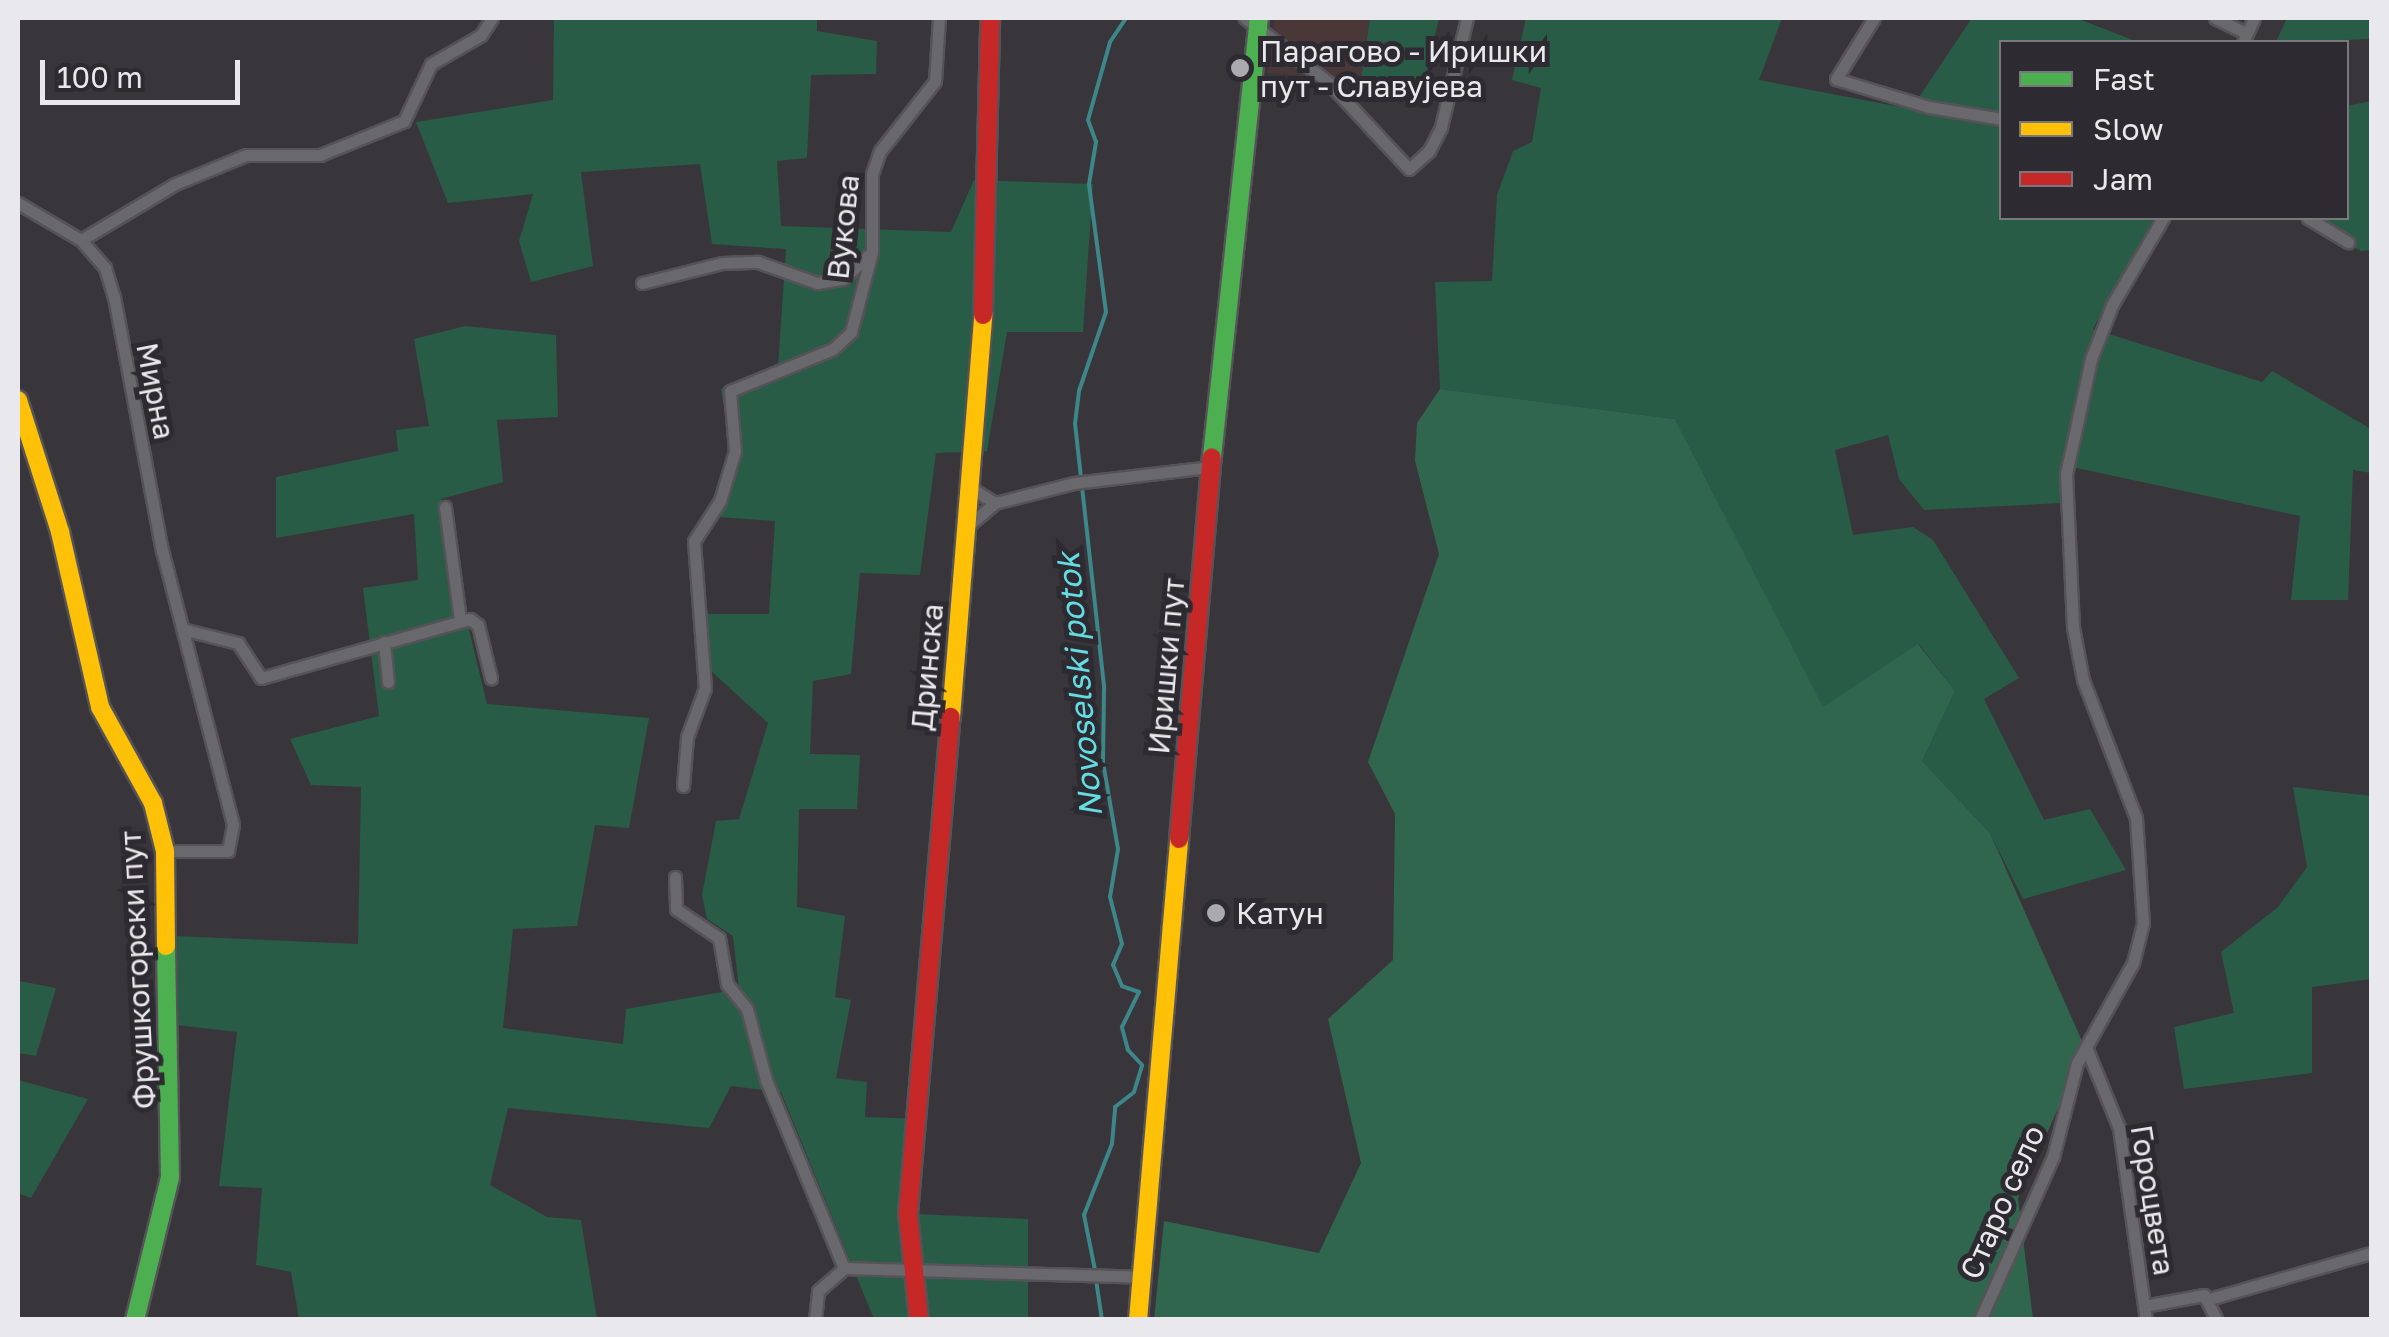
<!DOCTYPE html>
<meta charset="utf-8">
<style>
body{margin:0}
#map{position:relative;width:2389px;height:1337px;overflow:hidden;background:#38363b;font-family:"Golos Text",sans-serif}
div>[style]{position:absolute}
.commercial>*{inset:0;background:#4a3839}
.green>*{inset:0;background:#295c46}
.forest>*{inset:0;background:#31664e}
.stream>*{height:4px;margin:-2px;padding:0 2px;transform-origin:2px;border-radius:2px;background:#3d8689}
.roads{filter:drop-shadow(2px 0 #555357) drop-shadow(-2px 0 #555357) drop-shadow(0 2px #555357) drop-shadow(0 -2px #555357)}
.street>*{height:11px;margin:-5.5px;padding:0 5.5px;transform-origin:5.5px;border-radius:5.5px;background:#69686c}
.fast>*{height:18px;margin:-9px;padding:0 9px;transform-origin:9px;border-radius:9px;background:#4caf50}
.slow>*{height:18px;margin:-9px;padding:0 9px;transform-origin:9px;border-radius:9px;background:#ffc107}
.jam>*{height:18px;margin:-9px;padding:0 9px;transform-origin:9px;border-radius:9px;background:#c62828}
.dots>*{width:28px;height:28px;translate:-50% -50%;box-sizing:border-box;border:5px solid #2d2b31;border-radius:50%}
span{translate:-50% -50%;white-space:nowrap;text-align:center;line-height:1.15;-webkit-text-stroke:10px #2d2b31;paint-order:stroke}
.poi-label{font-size:30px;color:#e9e8ec}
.left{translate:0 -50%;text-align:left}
.street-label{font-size:30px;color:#e9e8ec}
.water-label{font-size:32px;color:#64dde2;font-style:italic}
.frame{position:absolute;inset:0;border:20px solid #e9e8ec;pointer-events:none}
.legend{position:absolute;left:1999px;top:40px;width:350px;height:180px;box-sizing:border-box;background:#2d2b31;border:2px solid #78777c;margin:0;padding:12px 18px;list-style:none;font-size:30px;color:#e9e8ec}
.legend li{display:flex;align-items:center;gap:20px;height:50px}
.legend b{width:50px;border:2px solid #78777c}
.scale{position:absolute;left:40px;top:60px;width:200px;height:45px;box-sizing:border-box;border:5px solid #e9e8ec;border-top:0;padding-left:12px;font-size:30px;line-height:35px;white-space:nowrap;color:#e9e8ec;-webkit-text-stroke:8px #2d2b31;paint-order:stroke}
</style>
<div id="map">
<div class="commercial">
<div style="clip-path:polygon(1275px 18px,1370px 18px,1361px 81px,1267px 73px)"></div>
</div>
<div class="green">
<div style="clip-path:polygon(554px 18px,817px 18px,817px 31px,877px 41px,876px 74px,811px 75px,807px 158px,777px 161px,781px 226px,951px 232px,974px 180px,1093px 184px,1083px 332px,1007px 332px,987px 451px,936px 453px,920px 575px,860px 573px,851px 674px,813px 681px,810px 754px,860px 755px,857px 809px,799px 809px,797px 907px,845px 916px,835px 997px,851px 1000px,836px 1078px,867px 1082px,865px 1117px,923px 1119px,915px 1214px,1028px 1219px,1028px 1319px,874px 1319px,781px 1092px,731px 1086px,709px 1128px,508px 1108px,490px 1185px,547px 1217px,581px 1220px,597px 1319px,299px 1319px,291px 1272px,256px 1265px,262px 1188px,219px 1186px,237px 1032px,177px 1025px,173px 936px,358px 944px,361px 787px,311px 785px,290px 739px,379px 716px,363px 588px,418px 580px,414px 514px,276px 538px,276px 477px,398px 451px,396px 430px,429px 426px,414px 339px,465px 326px,556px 335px,558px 417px,497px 420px,503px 482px,441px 499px,453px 617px,465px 613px,487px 704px,649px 718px,629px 828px,595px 825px,577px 926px,513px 929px,503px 1028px,623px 1044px,626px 1009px,739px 989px,733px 936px,707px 919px,702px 895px,716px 821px,739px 819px,768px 723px,711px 671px,706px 614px,769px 614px,775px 521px,706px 516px,731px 450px,721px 389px,778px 367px,786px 249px,712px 244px,700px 164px,581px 172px,593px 266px,531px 282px,519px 241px,533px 194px,448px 203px,416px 122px,553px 100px)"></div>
<div style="clip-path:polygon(1370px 18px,1439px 18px,1424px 82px,1361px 81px)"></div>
<div style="clip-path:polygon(1526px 18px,1782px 18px,1759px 80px,1911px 109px,1972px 18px,2076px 18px,2138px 42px,2002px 42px,2002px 218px,2154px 218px,2093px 329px,2262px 382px,2272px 371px,2371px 429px,2371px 473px,2353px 470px,2348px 600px,2291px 600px,2300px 516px,2063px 465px,2061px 503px,1924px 510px,1899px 479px,1888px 435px,1835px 450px,1853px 535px,1913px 527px,1933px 540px,2019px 678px,1984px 699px,2044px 820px,2090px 809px,2126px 870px,2023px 899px,1990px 833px,1922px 761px,1955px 691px,1919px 644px,1823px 708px,1675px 419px,1440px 389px,1435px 282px,1492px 281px,1497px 195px,1513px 151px,1532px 142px,1541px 88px,1512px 80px)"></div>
<div style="clip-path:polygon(2287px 18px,2371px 18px,2371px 39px,2276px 42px)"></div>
<div style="clip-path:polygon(2371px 101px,2371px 250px,2361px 251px,2300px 218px,2346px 218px,2347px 106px)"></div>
<div style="clip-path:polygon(2293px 787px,2371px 796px,2371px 979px,2312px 987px,2312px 1073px,2184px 1089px,2174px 1027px,2234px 1013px,2221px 952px,2278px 907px,2307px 867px)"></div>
<div style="clip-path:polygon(19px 981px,56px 988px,36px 1056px,18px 1053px)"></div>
<div style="clip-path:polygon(18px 1080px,88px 1099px,31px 1198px,18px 1193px)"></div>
</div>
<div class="forest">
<div style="clip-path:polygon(1440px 389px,1675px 419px,1823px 707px,1918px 644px,1955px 691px,1922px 761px,1990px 833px,2085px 1048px,2018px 1198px,2033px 1319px,1154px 1320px,1164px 1221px,1319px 1253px,1361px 1163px,1328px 1019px,1393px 960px,1395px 814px,1368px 762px,1439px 554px,1415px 461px,1417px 423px)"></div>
</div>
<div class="stream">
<div style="left:1095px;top:1270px;width:56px;rotate:-101.3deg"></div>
<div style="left:1084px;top:1215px;width:76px;rotate:-68.5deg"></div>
<div style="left:1112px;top:1144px;width:37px;rotate:-85deg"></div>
<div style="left:1115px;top:1107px;width:24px;rotate:-38deg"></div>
<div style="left:1134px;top:1092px;width:28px;rotate:-73deg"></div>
<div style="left:1142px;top:1065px;width:21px;rotate:-133deg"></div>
<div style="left:1128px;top:1050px;width:24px;rotate:-105deg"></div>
<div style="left:1122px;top:1027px;width:39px;rotate:-64deg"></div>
<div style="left:1139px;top:992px;width:18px;rotate:-161deg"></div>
<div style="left:1122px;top:986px;width:23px;rotate:-113deg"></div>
<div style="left:1113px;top:965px;width:23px;rotate:-67deg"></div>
<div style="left:1122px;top:944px;width:49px;rotate:-104.3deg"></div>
<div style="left:1110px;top:897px;width:49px;rotate:-80.5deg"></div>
<div style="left:1118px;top:849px;width:88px;rotate:-99.8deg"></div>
<div style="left:1103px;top:762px;width:76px;rotate:-89.2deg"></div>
<div style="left:1104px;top:686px;width:264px;rotate:-96.3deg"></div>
<div style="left:1075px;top:424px;width:33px;rotate:-83deg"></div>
<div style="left:1079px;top:391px;width:83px;rotate:-71.1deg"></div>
<div style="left:1106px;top:312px;width:129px;rotate:-97.6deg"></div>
<div style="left:1089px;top:184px;width:43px;rotate:-80.5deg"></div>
<div style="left:1096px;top:142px;width:23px;rotate:-110deg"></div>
<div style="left:1088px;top:120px;width:81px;rotate:-74.2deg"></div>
<div style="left:1110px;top:42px;width:29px;rotate:-56deg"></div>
<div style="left:1096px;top:1280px;width:40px;rotate:81.5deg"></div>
</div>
<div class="roads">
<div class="street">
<div style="left:1245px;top:18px;width:106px;rotate:37.7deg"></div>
<div style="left:1329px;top:83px;width:117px;rotate:47.1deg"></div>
<div style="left:1409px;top:169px;width:27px;rotate:-42deg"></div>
<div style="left:1429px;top:151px;width:27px;rotate:-63deg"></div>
<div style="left:1441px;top:127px;width:112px;rotate:-76.6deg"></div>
<div style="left:1874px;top:18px;width:72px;rotate:121.9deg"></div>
<div style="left:1836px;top:79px;width:97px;rotate:16.8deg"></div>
<div style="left:1929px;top:107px;width:74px;rotate:9.3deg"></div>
<div style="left:2215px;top:18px;width:34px;rotate:26deg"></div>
<div style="left:2243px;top:42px;width:26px;rotate:-65deg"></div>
<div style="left:18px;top:203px;width:73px;rotate:30.4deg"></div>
<div style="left:81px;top:240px;width:37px;rotate:49deg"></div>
<div style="left:105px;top:268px;width:30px;rotate:73deg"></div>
<div style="left:114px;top:297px;width:258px;rotate:79.3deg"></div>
<div style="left:162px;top:550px;width:284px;rotate:75.5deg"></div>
<div style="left:233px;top:825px;width:26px;rotate:101deg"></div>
<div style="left:228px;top:851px;width:63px;rotate:180deg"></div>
<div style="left:2308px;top:218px;width:47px;rotate:31deg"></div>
<div style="left:81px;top:240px;width:109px;rotate:-30.8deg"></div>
<div style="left:175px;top:184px;width:77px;rotate:-22.2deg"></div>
<div style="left:246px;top:155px;width:74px"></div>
<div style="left:320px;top:155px;width:91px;rotate:-22deg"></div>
<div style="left:404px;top:121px;width:63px;rotate:-64.7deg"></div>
<div style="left:431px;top:64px;width:58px;rotate:-30.1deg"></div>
<div style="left:481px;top:35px;width:20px;rotate:-57deg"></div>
<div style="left:642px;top:283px;width:82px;rotate:-14deg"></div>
<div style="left:722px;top:263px;width:36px;rotate:-2deg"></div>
<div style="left:758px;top:262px;width:63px;rotate:19.6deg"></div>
<div style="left:817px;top:283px;width:26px;rotate:-9deg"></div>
<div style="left:843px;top:279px;width:35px;rotate:-43deg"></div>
<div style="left:972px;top:489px;width:27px;rotate:31deg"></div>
<div style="left:995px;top:503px;width:81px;rotate:-14.2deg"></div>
<div style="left:1074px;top:483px;width:138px;rotate:-6.7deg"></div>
<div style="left:445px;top:507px;width:114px;rotate:82.4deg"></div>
<div style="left:970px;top:524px;width:33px;rotate:-40deg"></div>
<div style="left:186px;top:630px;width:54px;rotate:14deg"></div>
<div style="left:238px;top:643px;width:42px;rotate:56.7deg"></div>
<div style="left:261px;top:678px;width:217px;rotate:-15.8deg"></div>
<div style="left:470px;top:619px;width:10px;rotate:37deg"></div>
<div style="left:478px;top:625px;width:55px;rotate:76.2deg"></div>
<div style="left:384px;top:642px;width:40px;rotate:84.3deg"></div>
<div style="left:683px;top:786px;width:49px;rotate:-85.3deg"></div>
<div style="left:687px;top:737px;width:52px;rotate:-69.8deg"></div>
<div style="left:705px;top:688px;width:147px;rotate:-94.3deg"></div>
<div style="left:694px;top:541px;width:48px;rotate:-57deg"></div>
<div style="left:720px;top:501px;width:52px;rotate:-73.3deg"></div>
<div style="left:735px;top:451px;width:60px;rotate:-94.8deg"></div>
<div style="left:730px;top:391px;width:111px;rotate:-22.2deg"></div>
<div style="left:833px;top:349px;width:25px;rotate:-43deg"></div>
<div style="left:851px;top:332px;width:83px;rotate:-75.3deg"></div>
<div style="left:872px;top:252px;width:78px;rotate:-90deg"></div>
<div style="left:872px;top:174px;width:24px;rotate:-71deg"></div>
<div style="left:880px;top:151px;width:89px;rotate:-51.8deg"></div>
<div style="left:935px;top:81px;width:63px;rotate:-86.4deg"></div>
<div style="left:675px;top:877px;width:32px;rotate:88deg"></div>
<div style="left:676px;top:909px;width:52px;rotate:34deg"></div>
<div style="left:719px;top:938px;width:47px;rotate:80.1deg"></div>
<div style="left:727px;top:984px;width:32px;rotate:51deg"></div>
<div style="left:747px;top:1009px;width:73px;rotate:75deg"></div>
<div style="left:766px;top:1080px;width:204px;rotate:67.5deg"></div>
<div style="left:2086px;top:1047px;width:87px;rotate:67.8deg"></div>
<div style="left:2119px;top:1128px;width:194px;rotate:82deg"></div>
<div style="left:844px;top:1268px;width:298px;rotate:1.7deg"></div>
<div style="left:2209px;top:1299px;width:168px;rotate:-15.9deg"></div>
<div style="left:2144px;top:1306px;width:61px;rotate:-10.4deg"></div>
<div style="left:2204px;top:1295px;width:28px;rotate:63deg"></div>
<div style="left:815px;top:1320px;width:29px;rotate:-84deg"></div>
<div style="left:818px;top:1291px;width:35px;rotate:-41deg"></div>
<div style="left:1980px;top:1320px;width:179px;rotate:-65.9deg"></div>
<div style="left:2053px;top:1157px;width:97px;rotate:-75.7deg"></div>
<div style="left:2077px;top:1063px;width:115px;rotate:-60.8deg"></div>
<div style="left:2133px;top:963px;width:41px;rotate:-76deg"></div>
<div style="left:2143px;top:923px;width:105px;rotate:-93.8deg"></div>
<div style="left:2136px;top:818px;width:148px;rotate:-111deg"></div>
<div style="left:2083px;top:680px;width:54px;rotate:-100.7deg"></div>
<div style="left:2073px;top:627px;width:153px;rotate:-92.6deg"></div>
<div style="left:2066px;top:474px;width:118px;rotate:-77.7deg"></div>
<div style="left:2091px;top:359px;width:58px;rotate:-68.7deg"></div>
<div style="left:2112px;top:305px;width:101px;rotate:-59.6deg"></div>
</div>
<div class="fast">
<div style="left:1212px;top:457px;width:442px;rotate:-83.9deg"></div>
<div style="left:135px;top:1320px;width:147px;rotate:-76.2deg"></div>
<div style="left:170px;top:1177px;width:231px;rotate:-91deg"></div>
</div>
<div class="slow">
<div style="left:18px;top:400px;width:139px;rotate:72.3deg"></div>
<div style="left:60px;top:532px;width:180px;rotate:77.1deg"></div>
<div style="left:100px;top:707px;width:110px;rotate:61.1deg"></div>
<div style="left:153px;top:803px;width:49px;rotate:76deg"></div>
<div style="left:165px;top:851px;width:95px;rotate:89.4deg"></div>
<div style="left:951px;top:717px;width:403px;rotate:-85.4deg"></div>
<div style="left:1138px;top:1320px;width:483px;rotate:-85.1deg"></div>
</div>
<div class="jam">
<div style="left:983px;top:315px;width:297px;rotate:-88.6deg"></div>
<div style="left:1179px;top:839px;width:383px;rotate:-85.1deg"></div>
<div style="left:919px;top:1320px;width:107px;rotate:-95.9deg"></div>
<div style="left:908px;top:1214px;width:499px;rotate:-85.1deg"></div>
</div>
</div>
<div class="dots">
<div style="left:1240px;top:68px;background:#abaaae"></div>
<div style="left:1216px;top:913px;background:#abaaae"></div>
</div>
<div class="poi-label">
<span class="left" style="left:1260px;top:68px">Парагово - Иришки<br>пут - Славујева</span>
<span class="left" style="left:1236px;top:913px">Катун</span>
</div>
<div class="street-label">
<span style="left:843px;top:227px;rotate:-84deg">Вукова</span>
<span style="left:156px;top:391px;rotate:79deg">Мирна</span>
<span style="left:1166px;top:666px;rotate:-85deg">Иришки пут</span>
<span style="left:927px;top:667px;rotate:-85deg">Дринска</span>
<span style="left:137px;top:970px;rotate:-93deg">Фрушкогорски пут</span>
<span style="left:2153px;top:1200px;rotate:81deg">Гороцвета</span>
<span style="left:2002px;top:1202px;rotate:-66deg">Старо село</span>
</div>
<div class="water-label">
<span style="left:1079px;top:685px;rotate:-95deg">Novoselski potok</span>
</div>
<div class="frame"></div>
<ul class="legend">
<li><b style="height:12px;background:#4caf50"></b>Fast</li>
<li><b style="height:12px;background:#ffc107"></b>Slow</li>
<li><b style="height:12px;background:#c62828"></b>Jam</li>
</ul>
<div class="scale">100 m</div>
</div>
